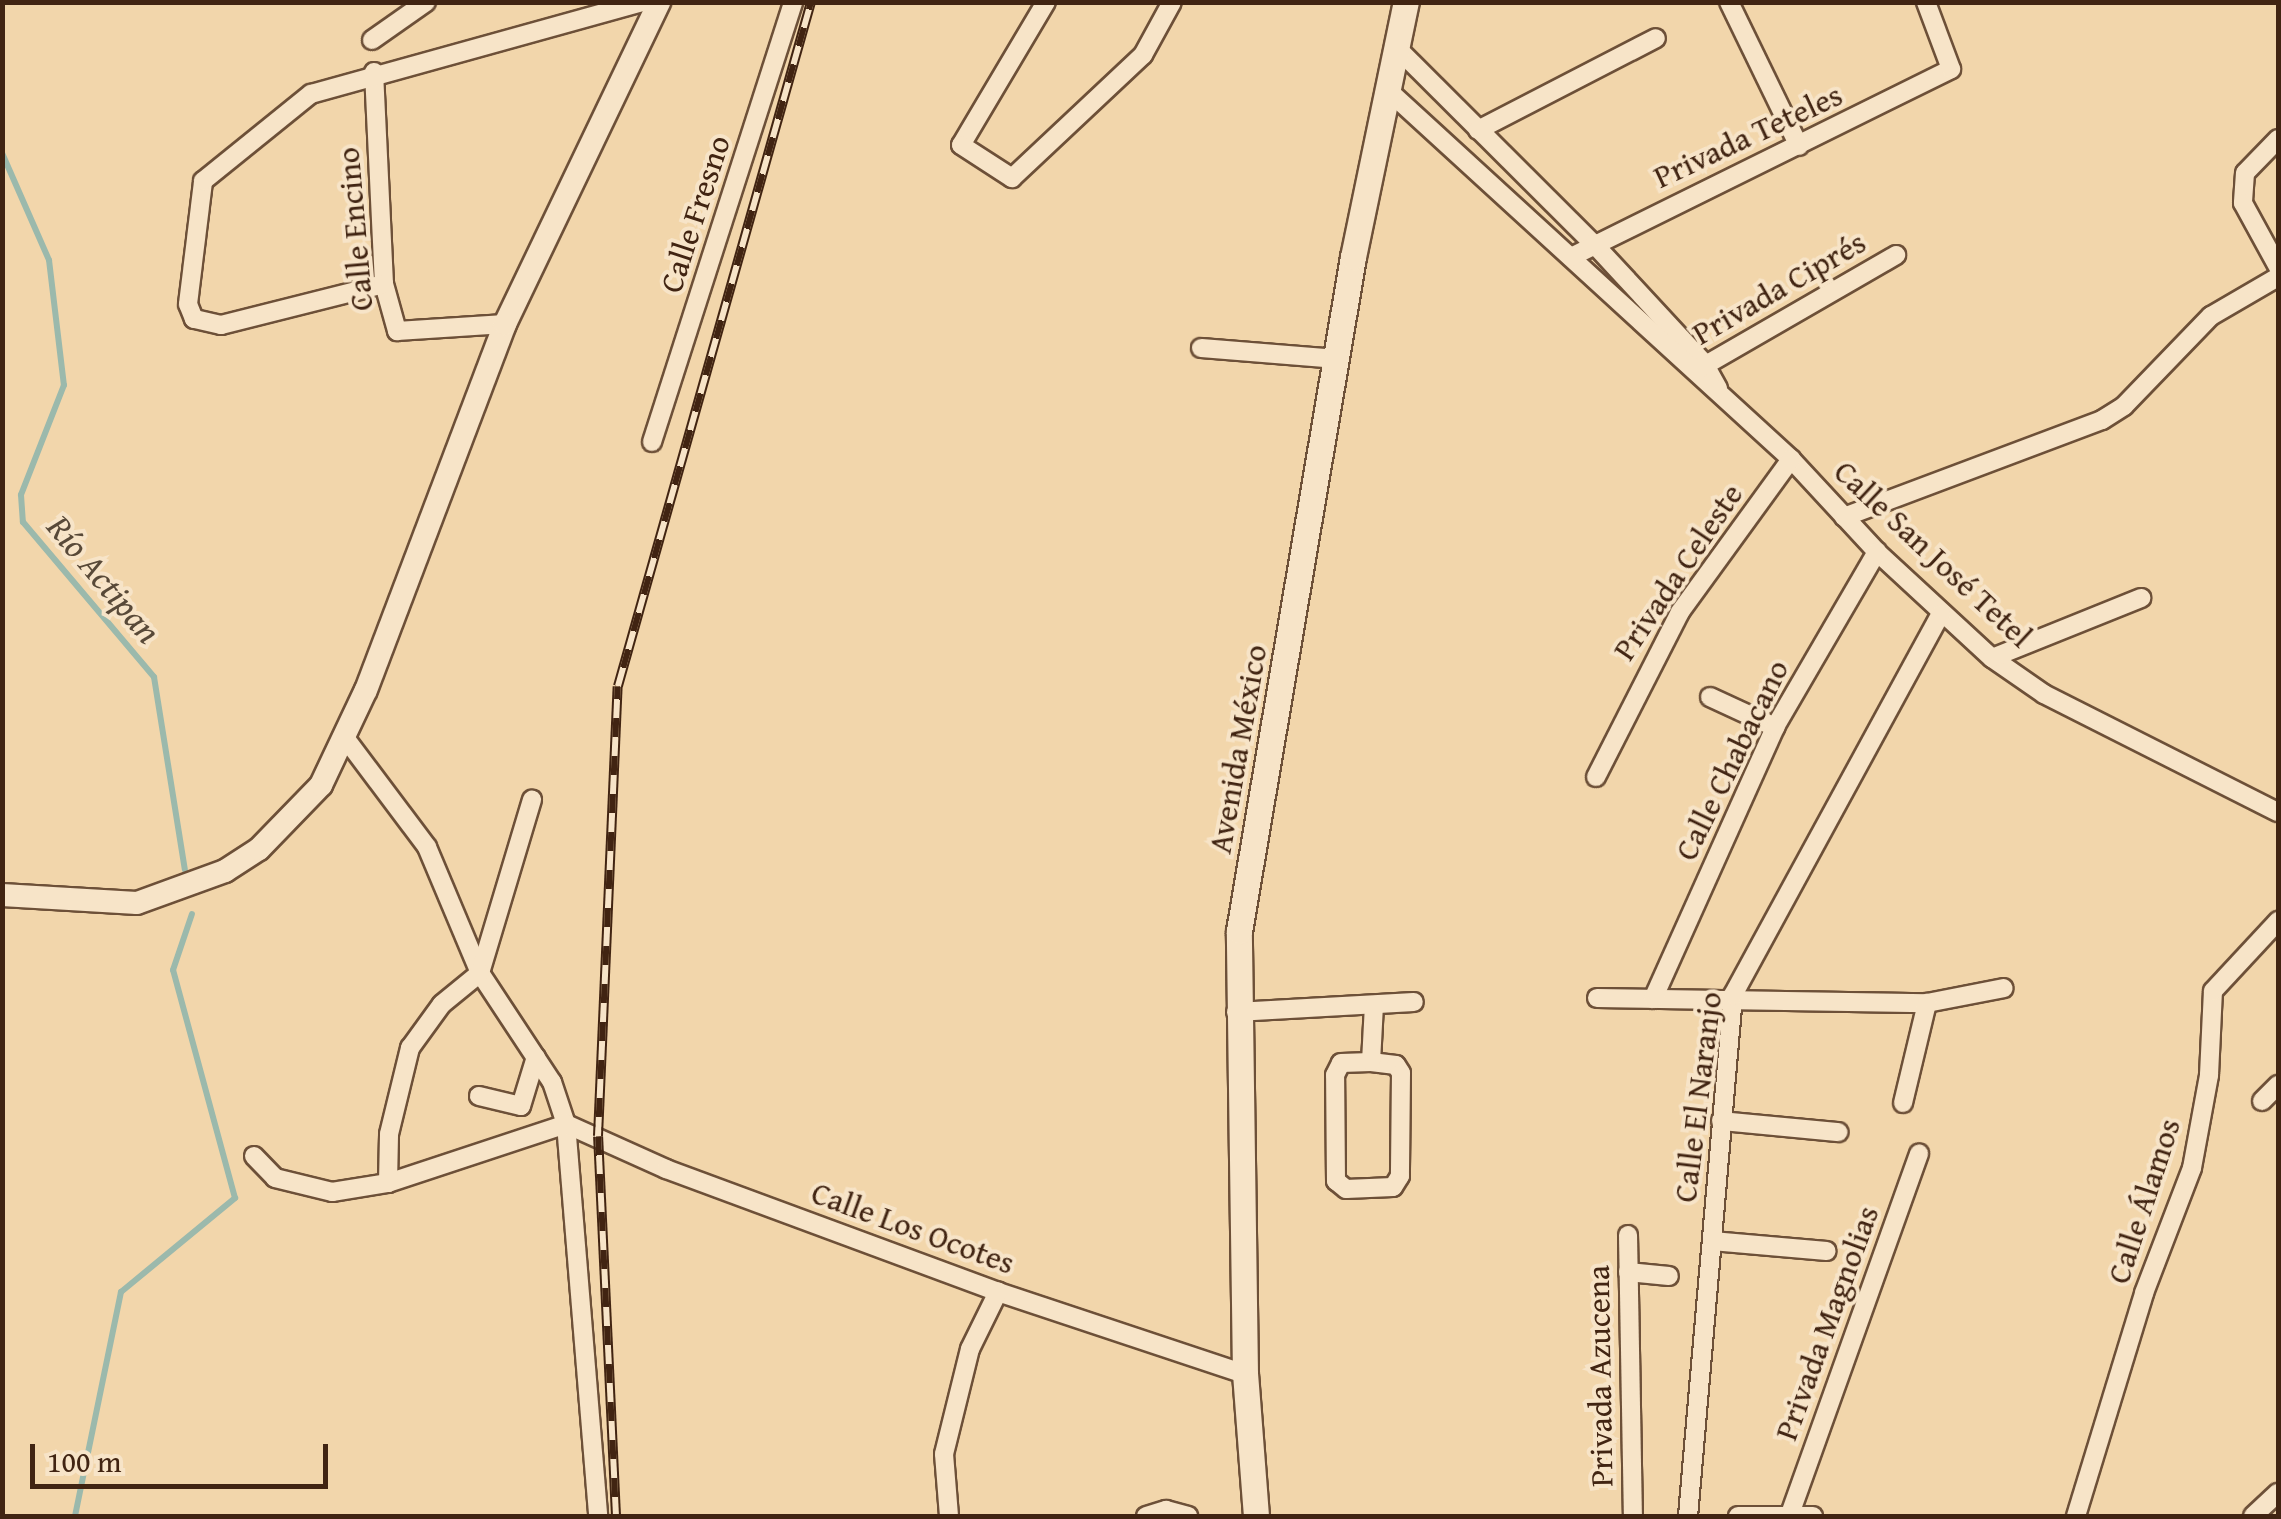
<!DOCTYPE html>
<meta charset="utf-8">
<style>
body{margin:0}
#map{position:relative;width:2281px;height:1519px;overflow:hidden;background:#f2d6ab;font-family:"Gentium Book Plus",serif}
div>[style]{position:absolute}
.stream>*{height:6px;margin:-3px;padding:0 3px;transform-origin:3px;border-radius:3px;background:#9bb9ac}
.roads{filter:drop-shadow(2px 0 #6d5038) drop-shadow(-2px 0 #6d5038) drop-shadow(0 2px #6d5038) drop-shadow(0 -2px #6d5038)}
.minor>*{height:18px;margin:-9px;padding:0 9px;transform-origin:9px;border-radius:9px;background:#f7e4c8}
.tertiary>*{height:22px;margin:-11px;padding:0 11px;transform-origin:11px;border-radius:11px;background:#f7e4c8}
.secondary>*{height:25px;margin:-12.5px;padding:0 12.5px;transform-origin:12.5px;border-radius:12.5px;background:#f7e4c8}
.rail>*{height:10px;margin-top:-5px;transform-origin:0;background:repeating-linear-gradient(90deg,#f7e4c8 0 19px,#412412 0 38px);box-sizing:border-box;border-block:2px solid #412412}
span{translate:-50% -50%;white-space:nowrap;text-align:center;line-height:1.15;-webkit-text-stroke:8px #f7e4c8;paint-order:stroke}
.street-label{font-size:32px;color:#412412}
.water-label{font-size:35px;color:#584938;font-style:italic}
.frame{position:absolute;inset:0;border:5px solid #412412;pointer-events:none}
.scale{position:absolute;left:30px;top:1444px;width:298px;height:45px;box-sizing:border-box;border:5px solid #412412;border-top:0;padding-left:12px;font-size:30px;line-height:35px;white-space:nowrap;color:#412412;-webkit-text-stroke:8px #f7e4c8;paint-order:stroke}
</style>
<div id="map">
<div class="stream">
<div style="left:2px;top:153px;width:117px;rotate:66.3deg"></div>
<div style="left:49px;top:260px;width:126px;rotate:83.2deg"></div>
<div style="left:64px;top:385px;width:118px;rotate:111.4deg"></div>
<div style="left:21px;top:495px;width:27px;rotate:86deg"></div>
<div style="left:23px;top:522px;width:203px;rotate:49.8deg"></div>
<div style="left:154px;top:677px;width:195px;rotate:80.9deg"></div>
<div style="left:75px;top:1516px;width:229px;rotate:-78.4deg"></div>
<div style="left:121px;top:1292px;width:148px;rotate:-39.5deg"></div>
<div style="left:235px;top:1198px;width:236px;rotate:-105.2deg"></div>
<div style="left:173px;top:970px;width:59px;rotate:-71.3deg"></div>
</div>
<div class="roads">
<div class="minor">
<div style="left:1046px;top:2px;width:166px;rotate:120.7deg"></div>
<div style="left:961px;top:145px;width:61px;rotate:32.9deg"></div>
<div style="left:1012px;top:178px;width:180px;rotate:-43.2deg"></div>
<div style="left:1143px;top:55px;width:60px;rotate:-61.3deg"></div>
<div style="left:1729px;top:2px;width:160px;rotate:64.1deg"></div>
<div style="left:372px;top:40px;width:66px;rotate:-35.1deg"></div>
<div style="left:1399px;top:50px;width:274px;rotate:44.9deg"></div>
<div style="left:1593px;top:243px;width:163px;rotate:47.2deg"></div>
<div style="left:1704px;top:363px;width:29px;rotate:61deg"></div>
<div style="left:374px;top:72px;width:212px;rotate:87.3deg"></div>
<div style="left:384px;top:284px;width:49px;rotate:74.5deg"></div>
<div style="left:397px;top:331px;width:108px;rotate:-3.7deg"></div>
<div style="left:1392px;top:94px;width:541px;rotate:42.45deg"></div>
<div style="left:1791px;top:459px;width:127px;rotate:47.2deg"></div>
<div style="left:1877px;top:552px;width:156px;rotate:42.7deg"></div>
<div style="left:1992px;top:658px;width:63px;rotate:34.7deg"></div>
<div style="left:2044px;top:694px;width:262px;rotate:26.8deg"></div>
<div style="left:1478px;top:130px;width:200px;rotate:-27.3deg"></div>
<div style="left:2278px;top:139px;width:47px;rotate:134.1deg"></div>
<div style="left:2245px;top:173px;width:30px;rotate:94deg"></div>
<div style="left:2243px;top:203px;width:73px;rotate:61.3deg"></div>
<div style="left:1571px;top:257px;width:424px;rotate:-26.3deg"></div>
<div style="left:1951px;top:69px;width:72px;rotate:-110.5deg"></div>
<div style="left:384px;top:284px;width:168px;rotate:165.9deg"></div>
<div style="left:221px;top:325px;width:28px;rotate:-167deg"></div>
<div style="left:194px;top:319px;width:16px;rotate:-112deg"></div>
<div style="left:188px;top:304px;width:124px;rotate:-83deg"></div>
<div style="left:203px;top:181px;width:139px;rotate:-38.9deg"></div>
<div style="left:311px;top:94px;width:344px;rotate:-15.5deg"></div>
<div style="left:1201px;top:348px;width:137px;rotate:4.6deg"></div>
<div style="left:1697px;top:370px;width:230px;rotate:-30deg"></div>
<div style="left:652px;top:442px;width:462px;rotate:-72.2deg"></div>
<div style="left:1844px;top:517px;width:276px;rotate:-20.6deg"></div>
<div style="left:2102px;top:420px;width:26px;rotate:-32deg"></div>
<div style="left:2124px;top:406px;width:125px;rotate:-46deg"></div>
<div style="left:2211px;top:316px;width:78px;rotate:-30.2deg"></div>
<div style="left:1992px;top:658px;width:161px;rotate:-21.9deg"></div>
<div style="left:1710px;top:697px;width:72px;rotate:24.8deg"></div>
<div style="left:346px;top:739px;width:135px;rotate:53.1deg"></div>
<div style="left:427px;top:847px;width:137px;rotate:67.2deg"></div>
<div style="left:480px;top:973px;width:131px;rotate:56.6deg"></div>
<div style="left:552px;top:1082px;width:44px;rotate:71.6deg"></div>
<div style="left:566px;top:1124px;width:393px;rotate:85.3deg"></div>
<div style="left:1596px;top:777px;width:185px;rotate:-63deg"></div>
<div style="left:1680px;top:612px;width:189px;rotate:-54deg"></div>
<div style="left:480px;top:973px;width:181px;rotate:-73.3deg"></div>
<div style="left:1597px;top:998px;width:330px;rotate:0.9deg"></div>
<div style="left:1927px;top:1003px;width:78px;rotate:-11deg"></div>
<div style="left:1653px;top:999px;width:298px;rotate:-65.8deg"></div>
<div style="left:1775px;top:727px;width:203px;rotate:-59.8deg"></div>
<div style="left:1236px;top:1012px;width:178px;rotate:-3.2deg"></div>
<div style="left:1371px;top:1062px;width:25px;rotate:7deg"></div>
<div style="left:1396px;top:1065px;width:9px;rotate:58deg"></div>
<div style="left:1401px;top:1073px;width:103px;rotate:90.6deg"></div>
<div style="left:1400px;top:1176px;width:13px;rotate:122deg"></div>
<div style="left:1393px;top:1187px;width:47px;rotate:177.6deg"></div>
<div style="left:1346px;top:1189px;width:13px;rotate:-141deg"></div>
<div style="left:1336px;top:1181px;width:106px;rotate:-90.5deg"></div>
<div style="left:1335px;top:1075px;width:13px;rotate:-63deg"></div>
<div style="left:1341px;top:1063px;width:30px;rotate:-2deg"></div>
<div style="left:1371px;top:1062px;width:57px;rotate:-87deg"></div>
<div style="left:479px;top:1096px;width:43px;rotate:13.4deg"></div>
<div style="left:521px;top:1106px;width:51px;rotate:-73deg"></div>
<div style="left:2262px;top:1101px;width:23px;rotate:-45deg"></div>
<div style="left:1903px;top:1103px;width:103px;rotate:-76.5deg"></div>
<div style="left:1721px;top:1121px;width:118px;rotate:5.4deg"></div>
<div style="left:566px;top:1124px;width:110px;rotate:24.2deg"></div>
<div style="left:666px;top:1169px;width:354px;rotate:20.3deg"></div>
<div style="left:998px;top:1292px;width:260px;rotate:18.4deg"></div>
<div style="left:254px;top:1156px;width:30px;rotate:46deg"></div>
<div style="left:275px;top:1178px;width:59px;rotate:13.8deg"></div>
<div style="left:332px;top:1192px;width:57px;rotate:-9.1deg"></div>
<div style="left:388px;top:1183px;width:188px;rotate:-18.3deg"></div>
<div style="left:388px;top:1183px;width:49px;rotate:-88.8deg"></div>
<div style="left:389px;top:1134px;width:89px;rotate:-76.3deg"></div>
<div style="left:410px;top:1048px;width:54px;rotate:-54deg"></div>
<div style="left:442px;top:1004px;width:49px;rotate:-39.2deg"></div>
<div style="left:1628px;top:1235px;width:281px;rotate:89deg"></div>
<div style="left:1712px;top:1241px;width:115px;rotate:5deg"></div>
<div style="left:1628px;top:1272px;width:41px;rotate:5.6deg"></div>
<div style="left:1790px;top:1514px;width:383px;rotate:-70.3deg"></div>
<div style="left:949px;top:1516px;width:62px;rotate:-94.6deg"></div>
<div style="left:944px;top:1454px;width:108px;rotate:-76.1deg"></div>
<div style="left:970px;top:1349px;width:64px;rotate:-63.8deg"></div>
<div style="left:1146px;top:1516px;width:21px;rotate:-17deg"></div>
<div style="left:1166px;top:1510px;width:23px;rotate:15deg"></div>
<div style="left:1688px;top:1516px;width:523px;rotate:-85.06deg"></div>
<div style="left:1733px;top:995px;width:434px;rotate:-61.4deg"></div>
<div style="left:1738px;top:1516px;width:75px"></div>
<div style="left:2076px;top:1516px;width:233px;rotate:-73deg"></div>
<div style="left:2144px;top:1293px;width:134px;rotate:-69deg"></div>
<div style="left:2192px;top:1168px;width:95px;rotate:-79.6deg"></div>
<div style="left:2209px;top:1075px;width:84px;rotate:-87.3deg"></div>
<div style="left:2213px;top:991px;width:96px;rotate:-47.1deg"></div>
<div style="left:2253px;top:1516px;width:34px;rotate:-43deg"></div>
</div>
<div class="tertiary">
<div style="left:2px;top:895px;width:135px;rotate:3.4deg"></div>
<div style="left:137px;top:903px;width:94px;rotate:-20deg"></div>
<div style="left:225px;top:871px;width:40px;rotate:-32.9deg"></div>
<div style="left:259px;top:849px;width:89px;rotate:-45.9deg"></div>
<div style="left:321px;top:785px;width:105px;rotate:-64.7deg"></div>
<div style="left:366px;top:690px;width:392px;rotate:-69.2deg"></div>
<div style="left:505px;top:324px;width:357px;rotate:-64.4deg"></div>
</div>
<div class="secondary">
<div style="left:1256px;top:1516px;width:142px;rotate:-94.4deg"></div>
<div style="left:1245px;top:1374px;width:443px;rotate:-90.8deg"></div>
<div style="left:1239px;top:931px;width:684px;rotate:-80.4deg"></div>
<div style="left:1353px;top:257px;width:260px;rotate:-78.3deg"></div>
</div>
</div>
<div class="rail">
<div style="left:616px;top:1516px;width:380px;rotate:-92.7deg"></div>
<div style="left:598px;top:1136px;width:450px;rotate:-87.5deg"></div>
<div style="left:618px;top:686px;width:711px;rotate:-74.24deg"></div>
</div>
<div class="street-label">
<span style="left:1748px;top:136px;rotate:-25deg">Privada Teteles</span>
<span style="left:695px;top:214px;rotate:-72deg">Calle Fresno</span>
<span style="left:355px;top:229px;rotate:-95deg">Calle Encino</span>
<span style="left:1779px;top:288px;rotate:-30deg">Privada Ciprés</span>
<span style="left:1933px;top:554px;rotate:43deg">Calle San José Tetel</span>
<span style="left:1678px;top:572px;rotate:-56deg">Privada Celeste</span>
<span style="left:1238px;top:749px;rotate:-80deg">Avenida México</span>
<span style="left:1732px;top:760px;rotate:-64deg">Calle Chabacano</span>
<span style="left:1698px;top:1097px;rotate:-83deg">Calle El Naranjo</span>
<span style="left:2144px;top:1201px;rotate:-72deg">Calle Álamos</span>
<span style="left:913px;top:1228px;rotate:20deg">Calle Los Ocotes</span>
<span style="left:1827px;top:1323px;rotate:-70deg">Privada Magnolias</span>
<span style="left:1600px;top:1376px;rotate:-91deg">Privada Azucena</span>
</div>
<div class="water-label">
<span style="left:104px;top:579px;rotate:50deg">Río Actipan</span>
</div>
<div class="frame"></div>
<div class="scale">100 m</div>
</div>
